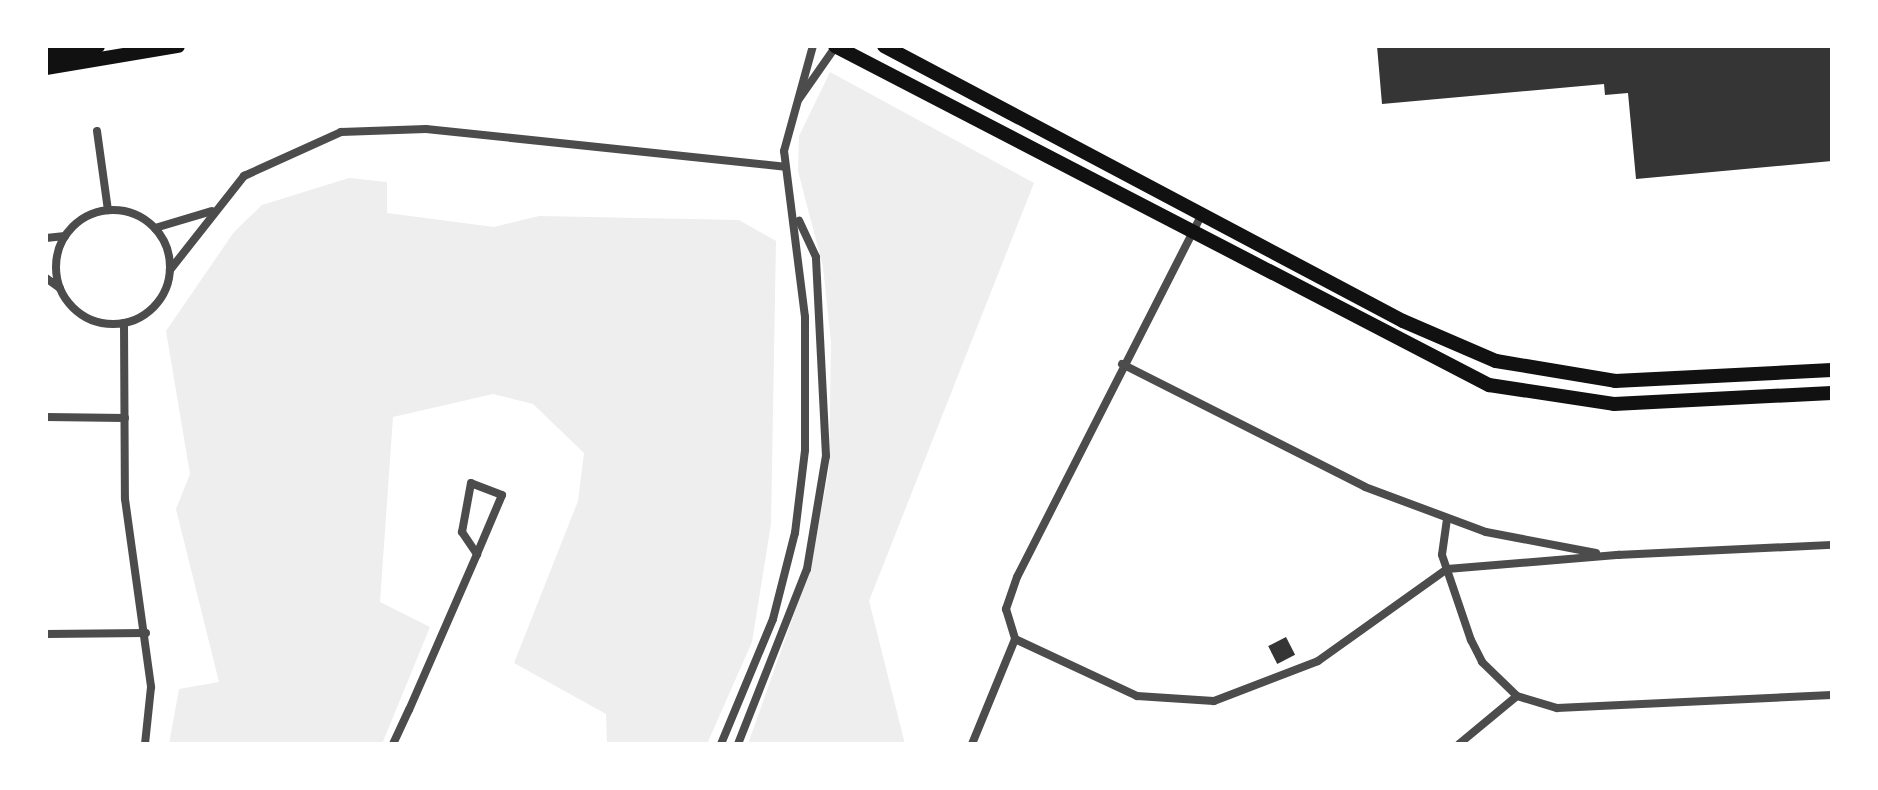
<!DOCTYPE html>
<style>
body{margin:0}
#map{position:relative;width:1878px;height:790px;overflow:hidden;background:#fff;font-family:Quicksand,sans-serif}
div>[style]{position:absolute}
.green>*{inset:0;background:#eee}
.building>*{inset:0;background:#353535;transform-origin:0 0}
.minor>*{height:8px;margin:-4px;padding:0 4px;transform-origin:4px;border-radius:4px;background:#4c4c4c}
.minor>.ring{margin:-4px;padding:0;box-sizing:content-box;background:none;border:8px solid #4c4c4c;border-radius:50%}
.primary>*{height:14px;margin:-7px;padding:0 7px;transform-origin:7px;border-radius:7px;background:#111}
span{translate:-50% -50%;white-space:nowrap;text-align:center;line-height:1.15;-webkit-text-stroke:7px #fff;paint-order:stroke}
.frame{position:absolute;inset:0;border:48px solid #fff;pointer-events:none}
</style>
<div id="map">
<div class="green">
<div style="clip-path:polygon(830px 72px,1034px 183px,869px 601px,905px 744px,748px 744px,811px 566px,829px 469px,831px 342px,823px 267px,798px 171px,799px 136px)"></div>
<div style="clip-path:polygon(349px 178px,387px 182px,387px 213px,494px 227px,539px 216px,739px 220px,776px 241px,771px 524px,752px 642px,707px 744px,607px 744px,606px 714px,514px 663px,578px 501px,584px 453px,533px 404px,493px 394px,393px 417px,380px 602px,430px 627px,382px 744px,169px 744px,179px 689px,219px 682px,176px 509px,190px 474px,166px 331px,234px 232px,262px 205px)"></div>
</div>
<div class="building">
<div style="clip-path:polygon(1377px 46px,1832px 46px,1832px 161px,1636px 179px,1628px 93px,1605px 95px,1604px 84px,1382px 104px)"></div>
<div style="left:1286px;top:637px;width:20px;height:20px;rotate:63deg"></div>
</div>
<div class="minor">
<div style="left:799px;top:99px;width:65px;rotate:-55.1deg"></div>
<div style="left:97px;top:131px;width:80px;rotate:82.1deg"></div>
<div class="ring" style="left:56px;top:210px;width:106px;height:106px"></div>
<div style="left:1202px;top:214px;width:407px;rotate:117deg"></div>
<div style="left:1017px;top:577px;width:34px;rotate:109deg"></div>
<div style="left:1006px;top:609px;width:31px;rotate:73deg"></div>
<div style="left:1015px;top:639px;width:135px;rotate:25deg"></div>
<div style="left:1137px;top:696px;width:77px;rotate:3.7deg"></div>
<div style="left:1214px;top:701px;width:111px;rotate:-21deg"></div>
<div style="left:1318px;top:661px;width:158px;rotate:-35.5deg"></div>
<div style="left:1447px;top:569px;width:173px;rotate:-4.7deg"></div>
<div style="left:155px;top:228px;width:59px;rotate:-16.6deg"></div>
<div style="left:46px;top:238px;width:19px;rotate:-6deg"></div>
<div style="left:170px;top:270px;width:120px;rotate:-51.8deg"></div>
<div style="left:244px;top:176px;width:107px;rotate:-24.4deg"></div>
<div style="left:341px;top:132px;width:85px;rotate:-2deg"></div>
<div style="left:426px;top:129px;width:361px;rotate:6deg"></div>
<div style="left:46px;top:278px;width:17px;rotate:36deg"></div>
<div style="left:124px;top:323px;width:176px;rotate:89.7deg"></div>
<div style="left:125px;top:499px;width:190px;rotate:82.1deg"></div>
<div style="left:151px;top:687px;width:57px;rotate:96deg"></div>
<div style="left:1122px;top:364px;width:272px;rotate:26.8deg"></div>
<div style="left:1365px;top:487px;width:129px;rotate:20.4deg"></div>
<div style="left:1486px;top:532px;width:112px;rotate:10.8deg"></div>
<div style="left:46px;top:417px;width:79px;rotate:0.7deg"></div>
<div style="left:1447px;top:519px;width:36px;rotate:98deg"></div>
<div style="left:1442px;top:555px;width:90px;rotate:71.2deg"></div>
<div style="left:1471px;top:640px;width:25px;rotate:63deg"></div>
<div style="left:1482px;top:662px;width:49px;rotate:44.2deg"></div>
<div style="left:1517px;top:696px;width:42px;rotate:16.7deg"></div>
<div style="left:1557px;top:708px;width:275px;rotate:-2.7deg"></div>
<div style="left:1617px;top:555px;width:215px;rotate:-2.7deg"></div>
<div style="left:46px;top:634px;width:100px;rotate:-0.6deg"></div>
<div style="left:393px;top:744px;width:38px;rotate:-65deg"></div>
<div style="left:409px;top:710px;width:170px;rotate:-66.4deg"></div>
<div style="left:477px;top:554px;width:64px;rotate:-67deg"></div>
<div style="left:502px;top:495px;width:33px;rotate:-159deg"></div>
<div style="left:471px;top:483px;width:50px;rotate:100.4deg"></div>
<div style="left:462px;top:532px;width:27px;rotate:56deg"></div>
<div style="left:721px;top:744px;width:135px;rotate:-67.4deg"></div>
<div style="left:773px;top:619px;width:89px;rotate:-75.7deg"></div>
<div style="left:795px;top:533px;width:84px;rotate:-83.1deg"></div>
<div style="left:805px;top:450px;width:133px;rotate:-90deg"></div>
<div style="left:805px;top:317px;width:167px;rotate:-97.2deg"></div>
<div style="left:784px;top:151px;width:109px;rotate:-74.6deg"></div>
<div style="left:738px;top:744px;width:188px;rotate:-68.5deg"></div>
<div style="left:807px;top:569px;width:115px;rotate:-80.5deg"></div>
<div style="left:826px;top:456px;width:199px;rotate:-92.9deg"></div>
<div style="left:816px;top:257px;width:40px;rotate:-115deg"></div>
<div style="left:972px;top:744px;width:113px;rotate:-67.7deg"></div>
<div style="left:1459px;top:744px;width:75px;rotate:-39.6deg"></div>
</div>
<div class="primary">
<div style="left:835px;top:46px;width:737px;rotate:27.4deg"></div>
<div style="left:1489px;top:385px;width:126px;rotate:8.6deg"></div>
<div style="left:1614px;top:404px;width:218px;rotate:-2.9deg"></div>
<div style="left:884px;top:46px;width:587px;rotate:27.92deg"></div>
<div style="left:1403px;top:321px;width:101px;rotate:23.3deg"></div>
<div style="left:1496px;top:361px;width:121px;rotate:9.5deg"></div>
<div style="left:1615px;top:381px;width:217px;rotate:-2.9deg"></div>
<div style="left:46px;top:55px;width:53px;rotate:-9.8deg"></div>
<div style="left:46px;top:68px;width:134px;rotate:-9.5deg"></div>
</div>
<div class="frame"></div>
</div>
